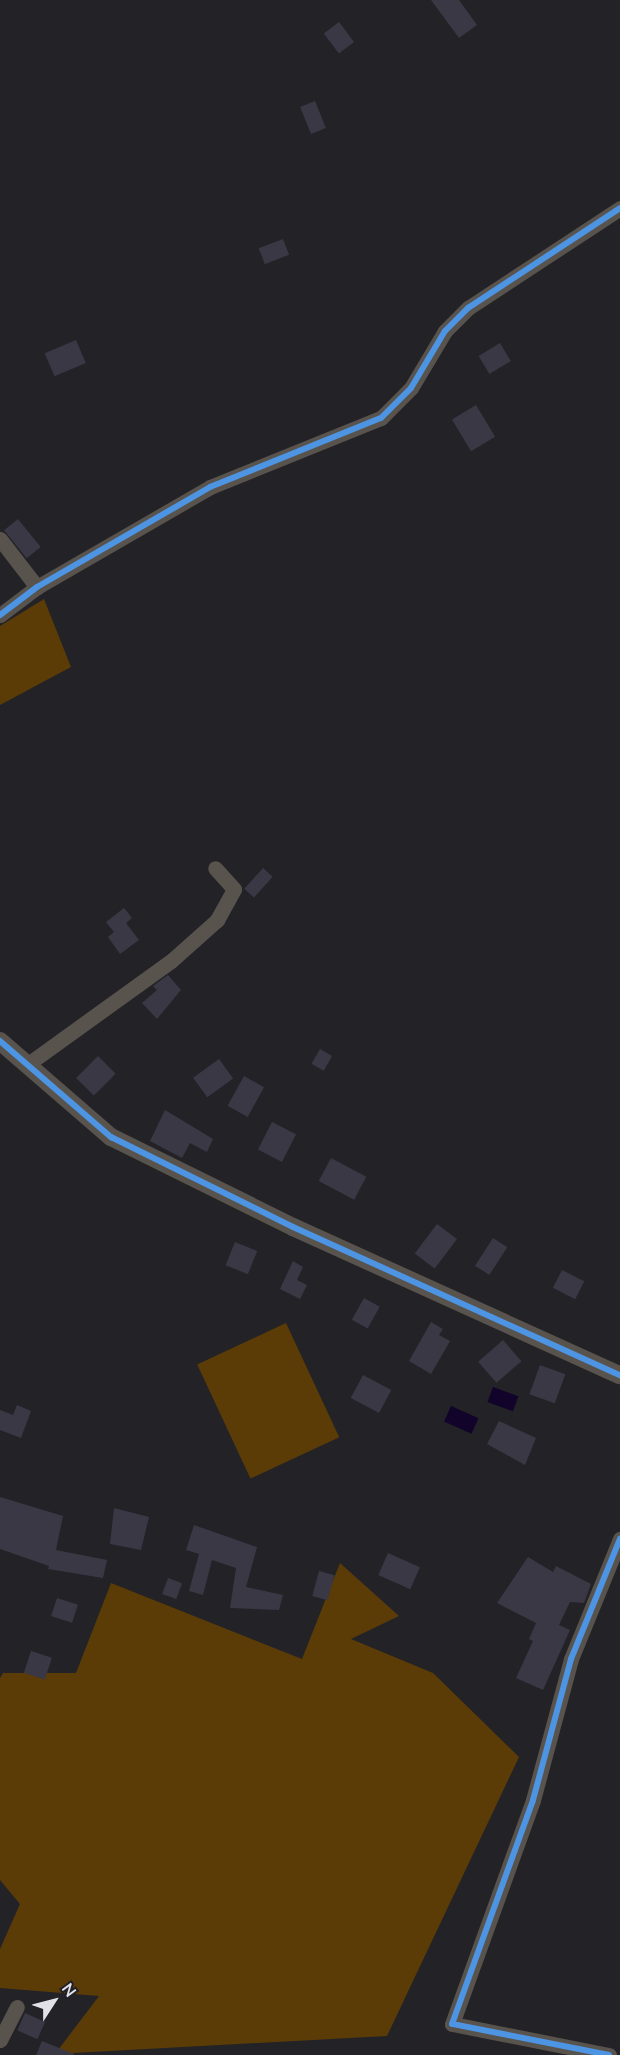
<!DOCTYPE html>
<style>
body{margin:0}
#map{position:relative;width:620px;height:2055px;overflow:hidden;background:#222227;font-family:"Nunito Sans",sans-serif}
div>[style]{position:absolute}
.forest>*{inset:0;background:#5b3c07;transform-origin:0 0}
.water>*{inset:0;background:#110329;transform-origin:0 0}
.building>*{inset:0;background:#3b3846;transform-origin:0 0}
.minor>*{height:15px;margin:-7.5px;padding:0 7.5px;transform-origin:7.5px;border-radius:7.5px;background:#59534d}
.tertiary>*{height:18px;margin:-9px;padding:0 9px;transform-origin:9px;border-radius:9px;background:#59534d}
.cycleway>*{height:6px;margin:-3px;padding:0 3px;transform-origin:3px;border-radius:3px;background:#4d94e3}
span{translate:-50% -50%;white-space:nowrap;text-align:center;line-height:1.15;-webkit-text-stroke:4.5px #212029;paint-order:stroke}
.north{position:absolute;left:24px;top:1971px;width:60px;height:60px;-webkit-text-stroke:4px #212029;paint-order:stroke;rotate:54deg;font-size:16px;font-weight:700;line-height:24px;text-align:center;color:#e2e1e8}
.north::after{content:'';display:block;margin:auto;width:21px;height:27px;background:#e2e1e8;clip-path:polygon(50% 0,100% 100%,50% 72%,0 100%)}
</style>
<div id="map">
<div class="forest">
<div style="clip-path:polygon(44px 599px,71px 667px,0 705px,0 626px)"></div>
<div style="left:286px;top:1323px;width:126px;height:98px;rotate:65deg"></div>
<div style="clip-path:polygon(340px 1563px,399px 1616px,351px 1639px,433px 1673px,519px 1757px,387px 2036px,55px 2054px,99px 1996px,0 1988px,0 1949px,20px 1904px,0 1880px,0 1678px,3px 1673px,76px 1673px,111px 1583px,302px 1659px)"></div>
</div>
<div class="water">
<div style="left:493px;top:1387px;width:27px;height:16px;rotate:20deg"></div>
<div style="left:451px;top:1406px;width:30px;height:17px;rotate:24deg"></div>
</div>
<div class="building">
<div style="clip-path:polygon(431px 0,459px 0,477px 25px,459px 38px)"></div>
<div style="left:339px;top:22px;width:25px;height:19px;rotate:53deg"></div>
<div style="left:315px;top:101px;width:29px;height:16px;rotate:68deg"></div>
<div style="left:283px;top:239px;width:17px;height:26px;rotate:69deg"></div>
<div style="left:76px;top:340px;width:25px;height:34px;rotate:67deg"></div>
<div style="left:500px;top:343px;width:21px;height:25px;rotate:59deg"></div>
<div style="left:476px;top:405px;width:37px;height:28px;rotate:59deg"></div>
<div style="left:18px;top:519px;width:36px;height:18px;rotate:51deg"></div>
<div style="left:263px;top:868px;width:13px;height:28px;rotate:42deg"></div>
<div style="clip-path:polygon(124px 908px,132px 918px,126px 923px,139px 940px,120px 954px,108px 937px,114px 932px,106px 922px)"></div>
<div style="clip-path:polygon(168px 975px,181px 990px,157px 1019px,142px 1003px,157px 990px,153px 986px)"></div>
<div style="left:320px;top:1049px;width:14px;height:17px;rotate:30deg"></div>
<div style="left:98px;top:1056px;width:25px;height:31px;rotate:45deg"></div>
<div style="left:219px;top:1059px;width:24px;height:32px;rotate:54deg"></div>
<div style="left:244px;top:1076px;width:23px;height:34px;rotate:29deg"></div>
<div style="clip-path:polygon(165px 1110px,213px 1139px,207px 1152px,190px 1143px,182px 1158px,150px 1141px)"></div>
<div style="left:272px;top:1122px;width:27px;height:31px;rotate:27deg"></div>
<div style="left:331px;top:1158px;width:40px;height:26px;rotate:28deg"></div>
<div style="left:437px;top:1224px;width:25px;height:37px;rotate:37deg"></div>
<div style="left:493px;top:1238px;width:17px;height:33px;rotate:33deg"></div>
<div style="left:235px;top:1242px;width:24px;height:25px;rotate:22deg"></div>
<div style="clip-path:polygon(293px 1261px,303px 1267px,297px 1280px,307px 1285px,300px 1299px,280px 1289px)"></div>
<div style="left:562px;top:1270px;width:25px;height:20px;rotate:27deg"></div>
<div style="left:364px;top:1298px;width:18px;height:25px;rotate:29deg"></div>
<div style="clip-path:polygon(431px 1322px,443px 1329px,439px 1335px,450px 1341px,431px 1374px,409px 1361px)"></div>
<div style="left:503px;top:1340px;width:28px;height:33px;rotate:49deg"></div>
<div style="left:540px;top:1365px;width:27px;height:31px;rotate:20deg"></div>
<div style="left:363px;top:1375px;width:32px;height:26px;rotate:28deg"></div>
<div style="clip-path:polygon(17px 1405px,31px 1411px,21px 1438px,0 1430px,0 1410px,13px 1415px)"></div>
<div style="clip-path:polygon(499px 1421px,536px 1438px,525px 1465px,487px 1444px)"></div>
<div style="clip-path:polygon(0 1497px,63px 1516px,56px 1550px,107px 1560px,103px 1578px,48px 1569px,49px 1566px,0 1549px)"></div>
<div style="clip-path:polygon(114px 1508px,149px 1517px,141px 1550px,110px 1544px)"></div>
<div style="clip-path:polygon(194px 1525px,257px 1547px,246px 1587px,283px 1595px,279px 1610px,230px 1608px,236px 1568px,212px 1560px,203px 1595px,189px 1591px,199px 1554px,186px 1550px)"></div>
<div style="left:388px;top:1553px;width:35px;height:24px;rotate:24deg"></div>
<div style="clip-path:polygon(528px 1557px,553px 1572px,556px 1566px,591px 1584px,584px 1603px,570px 1602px,559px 1625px,570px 1630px,543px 1690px,516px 1678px,533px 1641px,529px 1639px,536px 1623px,497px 1603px)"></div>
<div style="left:319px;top:1571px;width:16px;height:26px;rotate:15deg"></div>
<div style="left:168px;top:1578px;width:15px;height:17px;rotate:20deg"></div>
<div style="left:57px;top:1598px;width:22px;height:19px;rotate:18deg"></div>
<div style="left:31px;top:1651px;width:22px;height:23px;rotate:18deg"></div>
<div style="left:25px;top:2013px;width:22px;height:19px;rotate:24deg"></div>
<div style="clip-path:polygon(42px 2041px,74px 2054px,74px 2055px,36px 2055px)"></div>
</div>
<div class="minor">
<div style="left:0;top:539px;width:61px;rotate:52.4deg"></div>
<div style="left:0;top:615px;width:46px;rotate:-37.1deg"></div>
<div style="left:37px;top:587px;width:200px;rotate:-30deg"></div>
<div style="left:210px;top:487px;width:184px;rotate:-22deg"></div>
<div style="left:381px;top:418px;width:42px;rotate:-45deg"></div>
<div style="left:411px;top:388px;width:66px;rotate:-59.2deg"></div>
<div style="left:445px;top:331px;width:33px;rotate:-45deg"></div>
<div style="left:468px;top:308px;width:182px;rotate:-33.3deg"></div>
<div style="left:28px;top:1064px;width:176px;rotate:-35.8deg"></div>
<div style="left:171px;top:961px;width:62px;rotate:-41.7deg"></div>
<div style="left:217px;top:920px;width:35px;rotate:-61deg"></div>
<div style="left:234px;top:889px;width:28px;rotate:-132deg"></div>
<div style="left:0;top:2040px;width:37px;rotate:-63deg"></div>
<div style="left:609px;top:2055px;width:160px;rotate:-168.8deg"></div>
<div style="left:452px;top:2024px;width:238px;rotate:-70.1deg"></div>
<div style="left:533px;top:1800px;width:146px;rotate:-74.9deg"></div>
<div style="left:571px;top:1659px;width:130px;rotate:-67.8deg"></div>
</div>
<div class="tertiary">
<div style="left:0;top:1041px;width:147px;rotate:40.9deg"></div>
<div style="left:111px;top:1137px;width:203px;rotate:26.3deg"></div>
<div style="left:293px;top:1227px;width:359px;rotate:24.4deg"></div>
</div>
<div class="cycleway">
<div style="left:0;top:615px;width:46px;rotate:-37.1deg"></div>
<div style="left:37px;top:587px;width:200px;rotate:-30deg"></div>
<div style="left:210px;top:487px;width:184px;rotate:-22deg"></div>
<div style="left:381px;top:418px;width:42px;rotate:-45deg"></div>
<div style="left:411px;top:388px;width:66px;rotate:-59.2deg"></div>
<div style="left:445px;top:331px;width:33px;rotate:-45deg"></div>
<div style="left:468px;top:308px;width:182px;rotate:-33.3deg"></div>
<div style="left:0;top:1041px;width:147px;rotate:40.9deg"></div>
<div style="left:111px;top:1137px;width:203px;rotate:26.3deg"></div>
<div style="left:293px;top:1227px;width:359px;rotate:24.4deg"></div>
<div style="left:609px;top:2055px;width:160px;rotate:-168.8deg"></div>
<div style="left:452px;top:2024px;width:238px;rotate:-70.1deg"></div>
<div style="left:533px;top:1800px;width:146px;rotate:-74.9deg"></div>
<div style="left:571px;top:1659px;width:130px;rotate:-67.8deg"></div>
</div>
<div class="north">N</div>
</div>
